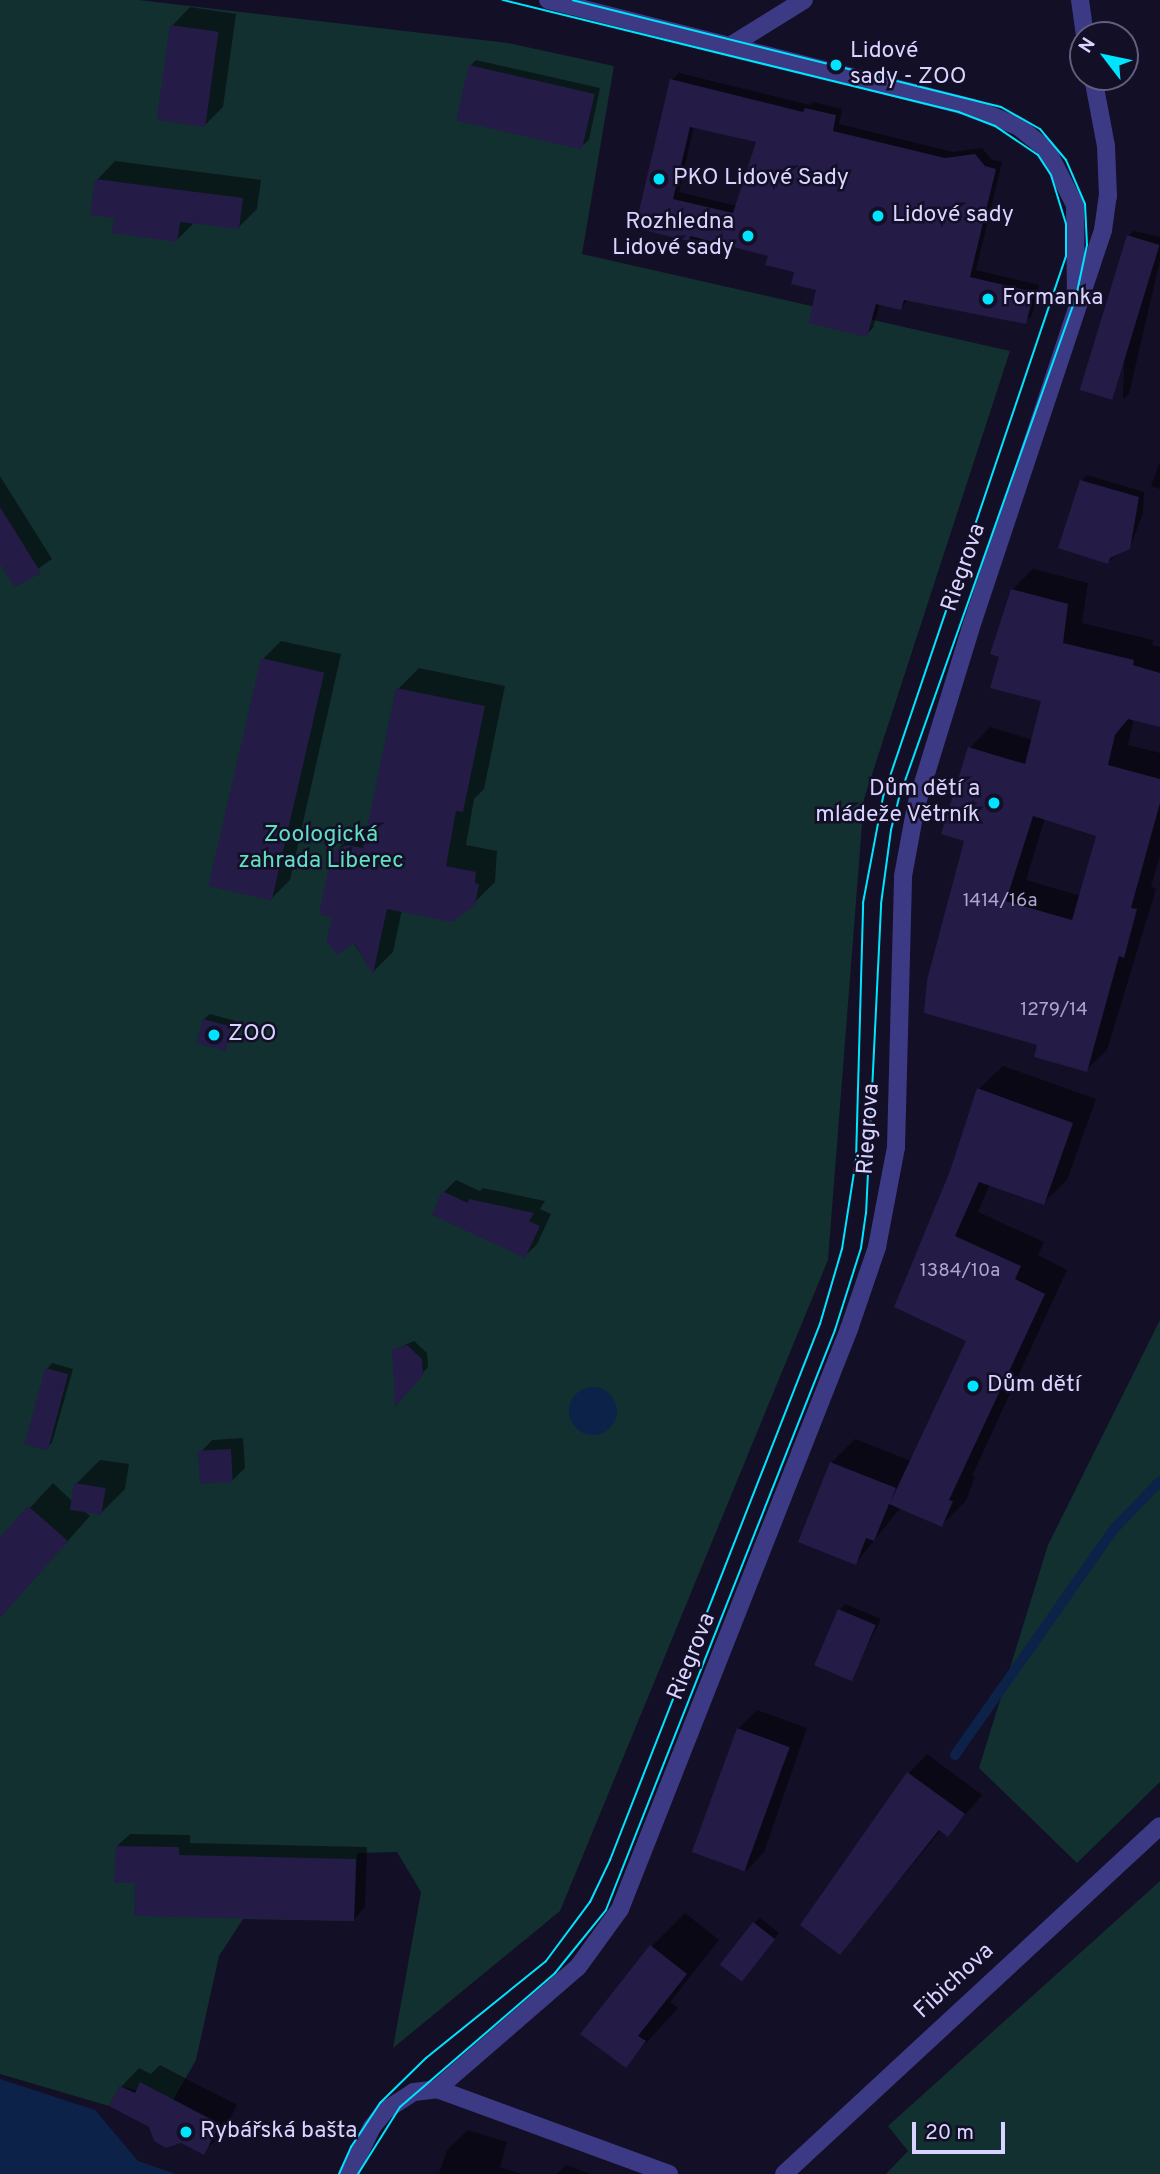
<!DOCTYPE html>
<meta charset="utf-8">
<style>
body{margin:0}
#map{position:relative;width:1160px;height:2174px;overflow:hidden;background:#130f26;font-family:Overpass,sans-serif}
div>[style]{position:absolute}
.green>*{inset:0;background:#12302f}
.water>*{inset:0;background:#0c2248}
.round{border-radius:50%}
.shadow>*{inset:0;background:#0007}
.stream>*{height:10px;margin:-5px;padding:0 5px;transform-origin:5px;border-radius:5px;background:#0c2248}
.building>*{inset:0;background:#241b47;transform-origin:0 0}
.street>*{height:18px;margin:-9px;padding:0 9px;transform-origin:9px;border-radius:9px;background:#3d3a85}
.tram>*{height:2px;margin:-1px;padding:0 1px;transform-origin:1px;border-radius:1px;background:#00e5ff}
.dots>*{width:19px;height:19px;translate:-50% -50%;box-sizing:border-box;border:4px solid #130f26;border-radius:50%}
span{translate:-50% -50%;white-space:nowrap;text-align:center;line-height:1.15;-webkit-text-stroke:5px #130f26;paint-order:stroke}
.number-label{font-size:19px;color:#aca6d1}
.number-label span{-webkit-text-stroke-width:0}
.poi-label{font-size:23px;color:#d9d4ff}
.left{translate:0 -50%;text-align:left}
.right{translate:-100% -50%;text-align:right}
.street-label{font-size:23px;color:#d9d4ff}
.park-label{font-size:23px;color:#5fe0c0}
.north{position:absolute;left:1069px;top:21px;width:70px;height:70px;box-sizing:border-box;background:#130f26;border:2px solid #625e7d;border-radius:50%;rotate:302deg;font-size:19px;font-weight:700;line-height:28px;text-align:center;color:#d9d4ff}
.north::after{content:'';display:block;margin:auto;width:24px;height:32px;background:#00e5ff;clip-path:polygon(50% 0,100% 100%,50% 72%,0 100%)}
.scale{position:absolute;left:912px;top:2122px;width:93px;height:32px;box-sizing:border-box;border:4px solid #d9d4ff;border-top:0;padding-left:9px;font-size:21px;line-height:24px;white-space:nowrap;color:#d9d4ff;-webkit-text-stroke:5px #130f26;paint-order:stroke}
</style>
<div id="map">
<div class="green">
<div style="clip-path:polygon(0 0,139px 0,508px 43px,614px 66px,582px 254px,1010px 351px,864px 799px,828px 1260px,560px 1911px,393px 2048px,421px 1892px,397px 1852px,357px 1853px,354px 1921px,243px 1919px,219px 1956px,196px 2060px,173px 2100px,120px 2086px,109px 2106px,0 2074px)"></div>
<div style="clip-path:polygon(1160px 1320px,1160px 1782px,1077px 1863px,979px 1768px,1048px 1545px)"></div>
<div style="clip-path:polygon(1160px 1881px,1160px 2174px,886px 2174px,908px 2151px,888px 2126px)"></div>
</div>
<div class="water">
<div class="round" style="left:569px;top:1387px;width:48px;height:48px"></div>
<div style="clip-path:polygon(0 2079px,95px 2110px,138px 2161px,176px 2174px,0 2174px)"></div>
</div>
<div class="shadow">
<div style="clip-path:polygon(190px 7px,236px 14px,223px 107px,205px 125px,172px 26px)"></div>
<div style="clip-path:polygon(476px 60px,600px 88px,589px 140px,583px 145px,470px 66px)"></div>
<div style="clip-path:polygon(evenodd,679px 73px,810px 105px,813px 102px,842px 109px,839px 124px,953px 152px,982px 148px,992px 160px,1002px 162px,976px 270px,1039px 285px,1032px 315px,1025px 322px,908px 299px,901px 308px,880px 303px,873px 328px,866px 335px,818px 289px,770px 255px,638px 227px,672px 80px,679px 73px,694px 126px,758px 141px,737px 206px,679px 192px,694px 126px)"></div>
<div style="clip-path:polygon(115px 161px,261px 180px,257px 209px,239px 227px,195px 222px,177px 240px,97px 180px)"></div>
<div style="clip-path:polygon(1134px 231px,1160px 237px,1160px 260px,1129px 394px,1123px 399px,1128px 236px)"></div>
<div style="clip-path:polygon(1160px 462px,1160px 489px,1151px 486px)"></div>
<div style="clip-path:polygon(1087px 475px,1144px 492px,1143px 513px,1130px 547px,1107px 562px,1081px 481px)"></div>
<div style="clip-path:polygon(0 476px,52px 559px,15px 585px,0 561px)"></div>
<div style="clip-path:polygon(evenodd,1033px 569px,1088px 583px,1082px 623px,1153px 640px,1152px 645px,1160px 647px,1160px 725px,1134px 718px,1128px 745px,1160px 753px,1160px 855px,1151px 887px,1156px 889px,1107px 1050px,1086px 1070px,1039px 1044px,966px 840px,970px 748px,990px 727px,1033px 740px,1044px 700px,1001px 656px,1012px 590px,1033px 569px,1045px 818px,1098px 835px,1081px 896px,1026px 880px,1045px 818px)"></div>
<div style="clip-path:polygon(281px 641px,341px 654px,290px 880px,272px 898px,263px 659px)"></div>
<div style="clip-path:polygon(419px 668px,505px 686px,484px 789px,474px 799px,466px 845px,497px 851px,495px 882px,474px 903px,402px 910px,393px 952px,373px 972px,334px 915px,334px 853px,355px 832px,370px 825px,398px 689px)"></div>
<div style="clip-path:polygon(210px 1014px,236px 1021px,225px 1049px,204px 1019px)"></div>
<div style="clip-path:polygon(1003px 1066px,1096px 1099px,1067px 1180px,1043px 1203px,990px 1184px,978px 1212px,1044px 1242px,1038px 1255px,1067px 1270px,972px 1476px,975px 1477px,966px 1501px,942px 1525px,901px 1507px,856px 1563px,831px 1463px,855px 1439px,911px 1461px,968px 1340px,896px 1306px,951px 1172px,979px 1089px)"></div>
<div style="clip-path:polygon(456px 1180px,480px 1191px,483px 1188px,545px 1201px,540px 1209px,551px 1214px,537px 1244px,525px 1256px,444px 1192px)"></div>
<div style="clip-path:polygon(414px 1341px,427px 1353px,428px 1367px,396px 1403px,394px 1350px)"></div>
<div style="clip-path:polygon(52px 1363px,73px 1369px,52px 1443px,46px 1448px,47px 1369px)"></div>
<div style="clip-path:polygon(243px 1438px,245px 1468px,232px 1481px,200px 1453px,212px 1440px)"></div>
<div style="clip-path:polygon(100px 1460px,129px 1464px,125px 1489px,101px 1513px,83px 1510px,90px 1516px,0 1617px,0 1540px,53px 1483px,73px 1502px,76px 1484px)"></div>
<div style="clip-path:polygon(845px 1604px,881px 1619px,850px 1680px,840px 1610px)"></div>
<div style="clip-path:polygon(757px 1710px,807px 1728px,764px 1852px,746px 1871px,738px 1729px)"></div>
<div style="clip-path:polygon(927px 1754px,982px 1795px,948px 1835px,941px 1830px,840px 1953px,803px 1925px,909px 1773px)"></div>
<div style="clip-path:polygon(130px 1834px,190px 1835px,190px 1843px,367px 1847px,365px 1907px,353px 1920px,137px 1882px,117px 1846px)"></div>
<div style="clip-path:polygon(685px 1913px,719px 1940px,670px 2002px,678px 2008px,625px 2066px,582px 2034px,652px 1946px)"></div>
<div style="clip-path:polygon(760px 1918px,779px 1933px,747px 1974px,754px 1923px)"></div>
<div style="clip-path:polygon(160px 2065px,237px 2105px,222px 2134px,203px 2152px,150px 2126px,121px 2087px,139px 2068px,151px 2074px)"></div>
<div style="clip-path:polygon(468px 2130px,507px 2142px,500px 2167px,521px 2174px,439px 2174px,447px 2150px)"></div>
<div style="clip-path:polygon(566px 2165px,590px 2174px,557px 2174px)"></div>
</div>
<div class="stream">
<div style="left:955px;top:1755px;width:276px;rotate:-54.9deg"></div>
<div style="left:1114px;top:1529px;width:66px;rotate:-46.2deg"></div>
</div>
<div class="building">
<div style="left:170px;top:25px;width:49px;height:96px;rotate:8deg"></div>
<div style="left:469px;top:65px;width:129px;height:57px;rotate:13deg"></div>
<div style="clip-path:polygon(evenodd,670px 79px,803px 112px,805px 108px,836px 115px,833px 131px,945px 158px,975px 154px,985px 166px,996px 169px,970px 277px,1034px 292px,1026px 324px,904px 300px,901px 310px,876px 304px,867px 337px,808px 323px,816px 290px,791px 284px,794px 272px,765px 265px,768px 256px,690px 236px,689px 241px,635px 228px,670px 79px,690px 127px,756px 142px,733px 213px,673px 199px,690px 127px)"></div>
<div style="clip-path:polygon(95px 179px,243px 198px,239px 229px,180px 222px,177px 242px,112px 233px,114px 218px,90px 215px)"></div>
<div style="left:1127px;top:235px;width:34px;height:162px;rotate:17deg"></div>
<div style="clip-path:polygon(1080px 480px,1139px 497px,1130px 549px,1110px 558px,1108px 564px,1058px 548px)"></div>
<div style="clip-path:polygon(0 507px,41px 573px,15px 587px,0 564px)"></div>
<div style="clip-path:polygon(evenodd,1011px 589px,1068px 604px,1063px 643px,1134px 660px,1133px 665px,1160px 673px,1160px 727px,1128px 719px,1115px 735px,1108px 765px,1160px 779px,1160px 803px,1131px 908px,1137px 909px,1124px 958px,1119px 956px,1087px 1072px,1034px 1057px,1037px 1045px,924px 1013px,927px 980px,964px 841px,941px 834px,968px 747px,1025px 764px,1041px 701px,990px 688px,999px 657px,990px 654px,1011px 589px,1033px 816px,1096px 836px,1072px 920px,1006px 901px,1033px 816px)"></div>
<div style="left:261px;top:658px;width:65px;height:234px;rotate:13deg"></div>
<div style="clip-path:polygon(396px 688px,485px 706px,463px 812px,456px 811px,446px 866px,476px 872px,475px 883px,479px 884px,475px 905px,452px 922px,387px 909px,373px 974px,354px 943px,337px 955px,326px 941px,332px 917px,319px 914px,332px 852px,346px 845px,363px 848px)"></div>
<div style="left:203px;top:1019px;width:30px;height:25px;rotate:15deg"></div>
<div style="clip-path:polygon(977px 1088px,1073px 1123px,1044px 1205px,979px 1182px,955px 1236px,1021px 1266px,1015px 1279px,1045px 1294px,949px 1500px,953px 1501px,942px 1527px,889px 1504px,874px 1541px,866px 1538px,856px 1565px,798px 1542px,830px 1462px,896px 1488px,890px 1503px,966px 1341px,894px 1307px,950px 1171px)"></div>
<div style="clip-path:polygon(442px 1191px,468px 1203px,469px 1199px,534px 1213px,529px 1221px,540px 1226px,525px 1258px,432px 1215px)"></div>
<div style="clip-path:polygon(407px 1345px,422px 1359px,423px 1375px,395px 1407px,392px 1349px)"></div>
<div style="left:45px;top:1368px;width:24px;height:79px;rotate:15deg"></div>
<div style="left:231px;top:1449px;width:33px;height:33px;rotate:87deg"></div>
<div style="left:74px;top:1483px;width:32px;height:27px;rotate:9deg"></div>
<div style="clip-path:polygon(28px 1506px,68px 1541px,0 1618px,0 1537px)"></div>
<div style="left:838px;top:1609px;width:41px;height:61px;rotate:23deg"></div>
<div style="left:737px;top:1728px;width:56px;height:132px;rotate:20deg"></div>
<div style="clip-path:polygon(907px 1772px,965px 1814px,948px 1837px,939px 1830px,840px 1955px,800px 1925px)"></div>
<div style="clip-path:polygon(116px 1846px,179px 1847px,179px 1855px,356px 1859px,354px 1921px,134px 1916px,135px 1883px,114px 1883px)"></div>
<div style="left:753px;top:1922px;width:28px;height:54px;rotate:38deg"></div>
<div style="clip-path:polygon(650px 1945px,687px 1974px,638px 2036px,646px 2041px,626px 2068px,580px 2034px)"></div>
<div style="clip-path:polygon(140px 2082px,220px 2124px,204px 2155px,181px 2143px,166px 2148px,154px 2141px,149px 2127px,109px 2106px,120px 2086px,135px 2093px)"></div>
</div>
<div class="street">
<div style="left:548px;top:0;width:188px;rotate:14.2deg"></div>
<div style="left:730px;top:46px;width:87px;rotate:-31.9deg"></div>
<div style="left:1080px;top:0;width:35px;rotate:82deg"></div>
<div style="left:730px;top:46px;width:251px;rotate:14.3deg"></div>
<div style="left:973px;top:108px;width:50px;rotate:22.4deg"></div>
<div style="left:1019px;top:127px;width:36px;rotate:39deg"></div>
<div style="left:1047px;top:150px;width:62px;rotate:63deg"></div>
<div style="left:1075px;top:205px;width:97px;rotate:89.4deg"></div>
<div style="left:437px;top:2089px;width:186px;rotate:-40.9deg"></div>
<div style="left:578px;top:1967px;width:72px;rotate:-54.1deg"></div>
<div style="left:620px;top:1909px;width:624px;rotate:-68.45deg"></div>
<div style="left:849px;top:1329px;width:87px;rotate:-71.1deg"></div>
<div style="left:877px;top:1247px;width:102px;rotate:-79.2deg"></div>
<div style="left:896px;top:1147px;width:271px;rotate:-88.5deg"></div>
<div style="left:903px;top:876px;width:71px;rotate:-79.5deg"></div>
<div style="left:916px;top:806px;width:184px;rotate:-72.9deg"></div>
<div style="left:970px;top:630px;width:422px;rotate:-71.6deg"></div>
<div style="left:1103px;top:230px;width:34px;rotate:-82deg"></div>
<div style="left:1108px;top:196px;width:50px;rotate:-92.3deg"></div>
<div style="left:1106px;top:146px;width:70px;rotate:-100.7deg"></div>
<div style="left:437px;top:2089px;width:247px;rotate:20.1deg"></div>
<div style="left:349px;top:2174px;width:52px;rotate:-63.9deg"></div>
<div style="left:372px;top:2127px;width:22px;rotate:-51deg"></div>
<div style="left:386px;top:2110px;width:33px;rotate:-33deg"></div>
<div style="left:414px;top:2092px;width:23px;rotate:-7deg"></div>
<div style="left:784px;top:2174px;width:512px;rotate:-42.79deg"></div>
</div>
<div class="tram">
<div style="left:339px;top:2174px;width:30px;rotate:-66deg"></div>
<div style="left:351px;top:2147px;width:53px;rotate:-56.6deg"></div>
<div style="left:380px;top:2103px;width:64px;rotate:-44.4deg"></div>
<div style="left:426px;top:2058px;width:154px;rotate:-38.9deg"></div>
<div style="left:546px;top:1961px;width:74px;rotate:-53.3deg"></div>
<div style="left:590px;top:1902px;width:47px;rotate:-64.5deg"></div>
<div style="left:610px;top:1860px;width:576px;rotate:-68.61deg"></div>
<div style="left:820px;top:1324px;width:78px;rotate:-73.7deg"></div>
<div style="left:842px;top:1249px;width:90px;rotate:-81.1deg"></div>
<div style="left:856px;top:1160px;width:257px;rotate:-88.4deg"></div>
<div style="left:863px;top:903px;width:108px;rotate:-79.3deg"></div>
<div style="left:883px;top:797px;width:571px;rotate:-71.31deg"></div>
<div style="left:1066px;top:256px;width:32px;rotate:-90deg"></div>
<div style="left:1066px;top:224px;width:51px;rotate:-107deg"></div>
<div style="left:1051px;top:175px;width:24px;rotate:-123deg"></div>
<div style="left:1038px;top:155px;width:52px;rotate:-146deg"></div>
<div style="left:995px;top:126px;width:39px;rotate:-159deg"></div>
<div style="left:959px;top:112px;width:470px;rotate:-166.2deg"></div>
<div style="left:358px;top:2174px;width:79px;rotate:-57.9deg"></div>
<div style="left:400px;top:2107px;width:205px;rotate:-40.8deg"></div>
<div style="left:555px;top:1973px;width:81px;rotate:-51deg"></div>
<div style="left:606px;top:1910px;width:624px;rotate:-68.45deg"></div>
<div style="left:835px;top:1330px;width:86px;rotate:-72.4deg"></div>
<div style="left:861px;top:1248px;width:34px;rotate:-82deg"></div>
<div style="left:866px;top:1214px;width:310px;rotate:-87.2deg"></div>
<div style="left:881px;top:904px;width:75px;rotate:-82.3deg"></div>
<div style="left:891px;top:830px;width:36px;rotate:-76deg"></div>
<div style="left:900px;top:795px;width:528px;rotate:-70.54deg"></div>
<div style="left:1076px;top:297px;width:53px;rotate:-78.1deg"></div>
<div style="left:1087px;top:245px;width:41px;rotate:-92.8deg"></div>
<div style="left:1085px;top:204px;width:48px;rotate:-113.4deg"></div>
<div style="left:1066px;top:160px;width:40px;rotate:-130deg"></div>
<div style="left:1040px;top:129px;width:45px;rotate:-150.6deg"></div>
<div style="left:1001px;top:107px;width:441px;rotate:-166deg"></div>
</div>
<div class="dots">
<div style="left:836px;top:65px;background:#00e5ff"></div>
<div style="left:659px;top:179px;background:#00e5ff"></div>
<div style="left:878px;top:216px;background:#00e5ff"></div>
<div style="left:748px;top:236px;background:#00e5ff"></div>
<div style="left:988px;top:299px;background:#00e5ff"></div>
<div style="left:994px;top:803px;background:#00e5ff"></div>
<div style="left:214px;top:1035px;background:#00e5ff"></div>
<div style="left:973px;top:1386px;background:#00e5ff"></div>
<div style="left:186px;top:2132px;background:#00e5ff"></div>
</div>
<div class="number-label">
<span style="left:1000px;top:902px">1414/16a</span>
<span style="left:1054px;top:1011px">1279/14</span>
<span style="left:960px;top:1272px">1384/10a</span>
</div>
<div class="poi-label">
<span class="left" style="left:850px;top:65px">Lidové<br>sady - ZOO</span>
<span class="left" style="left:673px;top:179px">PKO Lidové Sady</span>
<span class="left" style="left:892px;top:216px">Lidové sady</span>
<span class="right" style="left:734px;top:236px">Rozhledna<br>Lidové sady</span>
<span class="left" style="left:1002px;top:299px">Formanka</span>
<span class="right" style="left:980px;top:803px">Dům dětí a<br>mládeže Větrník</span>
<span class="left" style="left:228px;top:1035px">ZOO</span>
<span class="left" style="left:987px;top:1386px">Dům dětí</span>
<span class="left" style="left:200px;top:2132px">Rybářská bašta</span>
</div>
<div class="street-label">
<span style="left:965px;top:568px;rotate:-71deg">Riegrova</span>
<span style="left:870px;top:1129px;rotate:-86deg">Riegrova</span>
<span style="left:693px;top:1657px;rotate:-68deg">Riegrova</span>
<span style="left:955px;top:1982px;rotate:-43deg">Fibichova</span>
</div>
<div class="park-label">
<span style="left:321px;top:849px">Zoologická<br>zahrada Liberec</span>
</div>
<div class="north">N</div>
<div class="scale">20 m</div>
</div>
